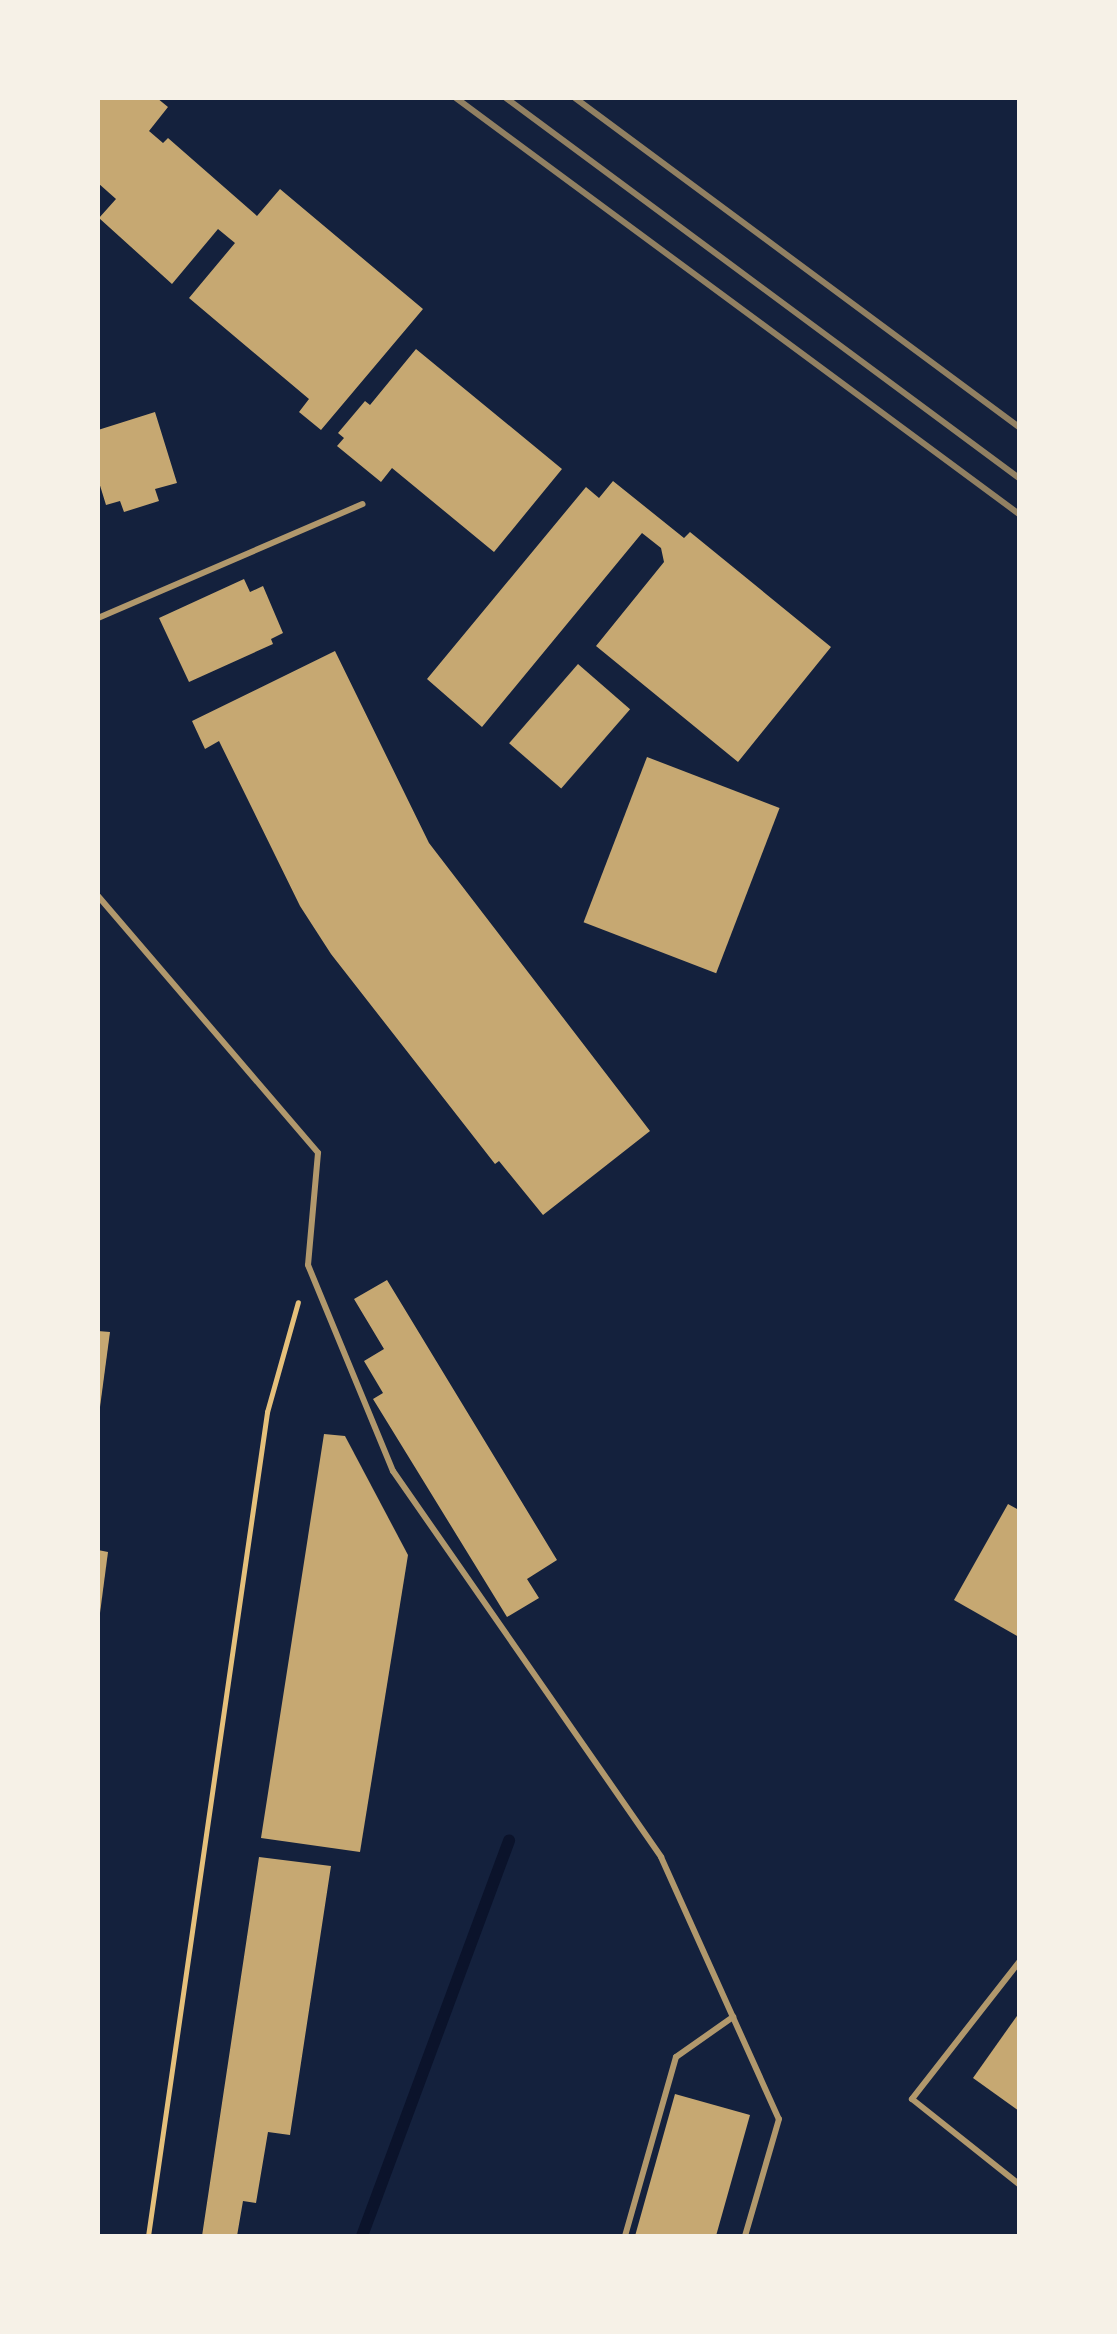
<!DOCTYPE html>
<style>
body{margin:0}
#map{position:relative;width:1117px;height:2334px;overflow:hidden;background:#14213d;font-family:Ubuntu,sans-serif}
div>[style]{position:absolute}
.stream>*{height:12px;margin:-6px;padding:0 6px;transform-origin:6px;border-radius:6px;background:#0b132b}
.building>*{inset:0;background:#c6a872;transform-origin:0 0}
.path>*{height:5px;margin:-2.5px;padding:0 2.5px;transform-origin:2.5px;border-radius:2.5px;background:#e5c07b}
.service>*{height:6px;margin:-3px;padding:0 3px;transform-origin:3px;border-radius:3px;background:#b1986c}
.rail>*{height:6px;margin:-3px;padding:0 3px;transform-origin:3px;border-radius:3px;background:#918062}
span{translate:-50% -50%;white-space:nowrap;text-align:center;line-height:1.15;-webkit-text-stroke:8px #f6f1e7;paint-order:stroke}
.frame{position:absolute;inset:0;border:100px solid #f6f1e7;pointer-events:none}
</style>
<div id="map">
<div class="stream">
<div style="left:362px;top:2236px;width:422px;rotate:-69.6deg"></div>
</div>
<div class="building">
<div style="clip-path:polygon(98px 98px,157px 98px,168px 107px,149px 131px,163px 143px,168px 138px,257px 216px,280px 189px,423px 309px,321px 430px,299px 412px,309px 399px,189px 298px,235px 243px,218px 229px,172px 284px,99px 218px,116px 199px,98px 183px)"></div>
<div style="clip-path:polygon(416px 349px,562px 469px,494px 552px,392px 468px,381px 482px,337px 446px,344px 438px,338px 433px,365px 401px,370px 405px)"></div>
<div style="clip-path:polygon(155px 412px,177px 483px,155px 489px,159px 501px,124px 512px,120px 501px,106px 505px,98px 479px,98px 430px)"></div>
<div style="clip-path:polygon(613px 481px,684px 538px,690px 532px,831px 647px,738px 762px,596px 646px,664px 562px,661px 548px,642px 533px,482px 727px,427px 679px,586px 487px,599px 498px)"></div>
<div style="clip-path:polygon(244px 579px,250px 592px,263px 586px,283px 633px,271px 639px,273px 644px,189px 682px,159px 618px)"></div>
<div style="clip-path:polygon(335px 651px,429px 843px,650px 1131px,543px 1215px,499px 1161px,495px 1164px,331px 954px,300px 906px,219px 741px,205px 749px,192px 721px)"></div>
<div style="left:578px;top:664px;width:69px;height:105px;rotate:41deg"></div>
<div style="left:647px;top:757px;width:142px;height:177px;rotate:21deg"></div>
<div style="clip-path:polygon(387px 1280px,557px 1560px,527px 1579px,539px 1598px,507px 1617px,373px 1399px,383px 1393px,364px 1361px,384px 1349px,354px 1299px)"></div>
<div style="clip-path:polygon(98px 1331px,110px 1332px,100px 1407px,98px 1407px)"></div>
<div style="clip-path:polygon(324px 1434px,345px 1436px,408px 1555px,360px 1852px,261px 1838px)"></div>
<div style="clip-path:polygon(1008px 1504px,1019px 1510px,1019px 1637px,954px 1600px)"></div>
<div style="clip-path:polygon(98px 1550px,108px 1552px,100px 1613px,98px 1613px)"></div>
<div style="clip-path:polygon(259px 1857px,331px 1866px,290px 2135px,268px 2132px,256px 2203px,243px 2201px,237px 2236px,202px 2236px)"></div>
<div style="clip-path:polygon(1019px 2013px,1019px 2111px,973px 2078px)"></div>
<div style="clip-path:polygon(675px 2094px,750px 2115px,716px 2236px,635px 2236px)"></div>
</div>
<div class="path">
<div style="left:148px;top:2236px;width:833px;rotate:-81.78deg"></div>
<div style="left:267px;top:1412px;width:114px;rotate:-74.3deg"></div>
</div>
<div class="service">
<div style="left:98px;top:618px;width:288px;rotate:-23.3deg"></div>
<div style="left:98px;top:896px;width:338px;rotate:49.4deg"></div>
<div style="left:318px;top:1153px;width:112px;rotate:95.1deg"></div>
<div style="left:308px;top:1265px;width:223px;rotate:67.6deg"></div>
<div style="left:393px;top:1471px;width:470px;rotate:55.2deg"></div>
<div style="left:661px;top:1857px;width:287px;rotate:65.8deg"></div>
<div style="left:779px;top:2119px;width:122px;rotate:106.2deg"></div>
<div style="left:1019px;top:1962px;width:174px;rotate:128deg"></div>
<div style="left:912px;top:2099px;width:137px;rotate:38.5deg"></div>
<div style="left:625px;top:2236px;width:186px;rotate:-74.1deg"></div>
<div style="left:676px;top:2057px;width:70px;rotate:-35.1deg"></div>
</div>
<div class="rail">
<div style="left:456px;top:98px;width:700px;rotate:36.46deg"></div>
<div style="left:506px;top:98px;width:638px;rotate:36.53deg"></div>
<div style="left:575px;top:98px;width:553px;rotate:36.54deg"></div>
</div>
<div class="frame"></div>
</div>
